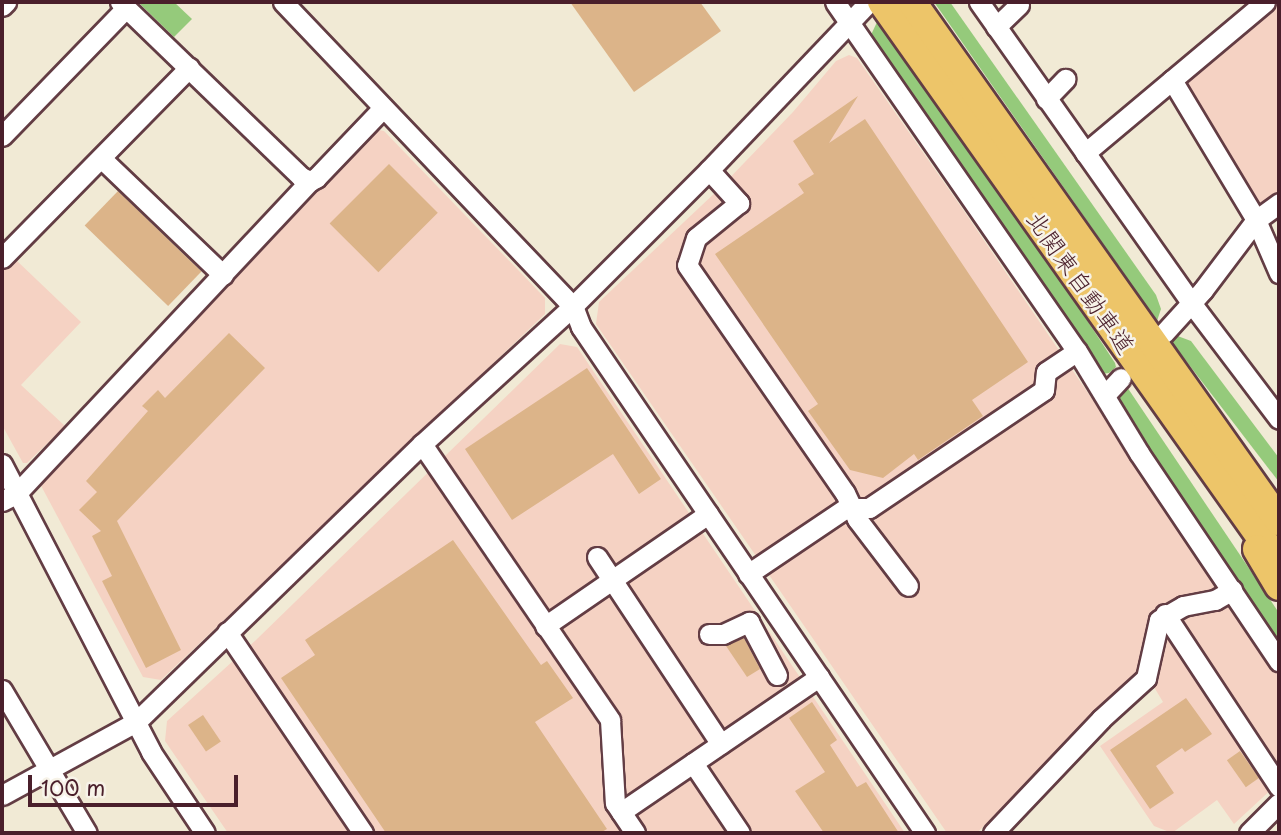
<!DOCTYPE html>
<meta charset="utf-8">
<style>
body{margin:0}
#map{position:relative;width:1281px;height:835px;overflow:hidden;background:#f1ead5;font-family:"Playpen Sans","Klee One",sans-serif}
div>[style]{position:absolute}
.built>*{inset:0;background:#f5d2c3}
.green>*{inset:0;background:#95ca7b}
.building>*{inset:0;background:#dcb489;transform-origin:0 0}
.roads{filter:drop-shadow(2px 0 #633d44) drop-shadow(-2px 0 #633d44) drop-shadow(0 2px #633d44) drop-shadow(0 -2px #633d44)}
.minor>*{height:19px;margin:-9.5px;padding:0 9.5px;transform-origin:9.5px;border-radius:9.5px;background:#fff}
.highway>*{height:28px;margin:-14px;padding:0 14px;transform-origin:14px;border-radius:14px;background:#edc569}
span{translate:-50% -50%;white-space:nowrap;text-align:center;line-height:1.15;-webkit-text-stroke:5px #f7f3e8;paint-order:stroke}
.street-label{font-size:24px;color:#4a1f2b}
.frame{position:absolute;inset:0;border:4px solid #4a1f2b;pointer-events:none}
.scale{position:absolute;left:28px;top:775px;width:210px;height:32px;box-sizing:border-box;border:4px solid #4a1f2b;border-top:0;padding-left:9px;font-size:21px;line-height:24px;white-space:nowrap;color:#4a1f2b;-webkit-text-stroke:5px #f7f3e8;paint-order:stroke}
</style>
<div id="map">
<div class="built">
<div style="clip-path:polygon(1276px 2px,1279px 2px,1279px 193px,1260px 207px,1183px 83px,1203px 62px)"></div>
<div style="clip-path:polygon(849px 55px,857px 58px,964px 211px,1218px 584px,1215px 594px,1183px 599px,1155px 610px,1137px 674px,1077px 741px,1046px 762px,977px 833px,947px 833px,596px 324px,599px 302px,718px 190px,793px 112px,836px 61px)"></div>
<div style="clip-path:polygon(374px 129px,384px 131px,545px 298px,545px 314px,161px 680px,143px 677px,38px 480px)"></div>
<div style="clip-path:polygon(15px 259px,81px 322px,21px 385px,65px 426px,27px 463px,23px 463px,2px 425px,2px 272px)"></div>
<div style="clip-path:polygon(560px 344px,577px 347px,905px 833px,228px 833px,165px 741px,167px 721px,256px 640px)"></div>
<div style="clip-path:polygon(1231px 601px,1279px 672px,1279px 780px,1172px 619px)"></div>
<div style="clip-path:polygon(1165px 623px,1275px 786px,1234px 824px,1217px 800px,1172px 833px,1154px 826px,1100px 746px,1163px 702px,1151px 682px)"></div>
</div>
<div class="green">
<div style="clip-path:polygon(138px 2px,174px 2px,192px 19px,174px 37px)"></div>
<div style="clip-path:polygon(934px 2px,950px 2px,1156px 295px,1161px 309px,1157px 321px)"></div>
<div style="clip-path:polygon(878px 20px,1055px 271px,1115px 363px,1116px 367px,1109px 373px,1101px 374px,870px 37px)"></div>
<div style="clip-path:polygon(1175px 335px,1191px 341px,1279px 458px,1279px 482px,1170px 340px)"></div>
<div style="clip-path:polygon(1125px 384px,1279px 613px,1279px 643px,1145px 446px,1118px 401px,1118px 395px)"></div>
</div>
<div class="building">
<div style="clip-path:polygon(570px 2px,700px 2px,721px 31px,634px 92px)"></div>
<div style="clip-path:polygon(858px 96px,829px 143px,865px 119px,1028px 362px,972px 400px,983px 416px,918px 460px,914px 454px,883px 478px,850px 470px,808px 411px,818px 404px,715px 254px,804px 193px,798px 184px,814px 174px,793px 141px)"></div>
<div style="left:389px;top:164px;width:69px;height:84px;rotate:45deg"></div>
<div style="left:118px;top:191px;width:116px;height:48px;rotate:44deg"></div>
<div style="clip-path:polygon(229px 333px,265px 368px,117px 521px,181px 650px,146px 668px,102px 581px,112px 576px,92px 536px,101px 531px,79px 510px,97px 492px,86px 481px,148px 411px,142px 406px,158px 390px,165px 398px)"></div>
<div style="clip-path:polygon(587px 368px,661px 479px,639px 494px,613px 454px,512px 520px,465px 449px)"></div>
<div style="clip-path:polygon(453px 540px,541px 665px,547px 661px,573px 698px,535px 722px,607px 829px,600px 833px,386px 833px,281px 678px,315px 655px,305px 640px)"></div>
<div style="clip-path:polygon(744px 638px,760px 669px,747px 677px,726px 646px)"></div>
<div style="clip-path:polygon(1186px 698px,1212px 734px,1185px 752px,1182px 748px,1156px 766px,1174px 793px,1150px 809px,1110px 750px)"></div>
<div style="clip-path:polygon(812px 702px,837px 740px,830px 745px,857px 787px,866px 782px,899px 833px,824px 833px,795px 791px,825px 772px,789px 718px)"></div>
<div style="left:203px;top:715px;width:32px;height:18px;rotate:56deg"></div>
<div style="left:1240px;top:751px;width:33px;height:16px;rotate:55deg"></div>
</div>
<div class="roads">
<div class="minor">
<div style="left:120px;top:2px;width:252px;rotate:44deg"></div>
<div style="left:301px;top:177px;width:10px;rotate:24deg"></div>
<div style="left:310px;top:181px;width:7px;rotate:-27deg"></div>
<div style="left:316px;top:178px;width:97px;rotate:-46.3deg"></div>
<div style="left:283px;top:2px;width:420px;rotate:46.4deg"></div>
<div style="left:573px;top:306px;width:22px;rotate:69deg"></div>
<div style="left:581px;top:327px;width:612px;rotate:55.79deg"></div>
<div style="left:835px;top:2px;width:425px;rotate:55.3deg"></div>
<div style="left:1077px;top:351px;width:119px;rotate:58.7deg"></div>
<div style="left:1139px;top:453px;width:251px;rotate:56.1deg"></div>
<div style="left:979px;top:2px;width:370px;rotate:54.8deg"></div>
<div style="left:1192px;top:304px;width:144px;rotate:52.9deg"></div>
<div style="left:2px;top:6px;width:6px;rotate:-45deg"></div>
<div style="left:996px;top:27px;width:32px;rotate:-44deg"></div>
<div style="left:1172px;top:80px;width:163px;rotate:59deg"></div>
<div style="left:1256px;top:220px;width:58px;rotate:66.5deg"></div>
<div style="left:1046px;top:99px;width:28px;rotate:-46deg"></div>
<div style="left:2px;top:136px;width:178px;rotate:-45.9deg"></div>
<div style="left:1085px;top:153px;width:235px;rotate:-40deg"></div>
<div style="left:101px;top:158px;width:169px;rotate:43.8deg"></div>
<div style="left:709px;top:170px;width:45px;rotate:47.7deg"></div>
<div style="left:739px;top:203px;width:55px;rotate:140.9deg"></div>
<div style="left:696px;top:238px;width:28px;rotate:108deg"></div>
<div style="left:687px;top:265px;width:277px;rotate:55.3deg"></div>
<div style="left:845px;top:493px;width:29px;rotate:65deg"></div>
<div style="left:857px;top:519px;width:84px;rotate:52.7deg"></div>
<div style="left:2px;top:258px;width:267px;rotate:-45.5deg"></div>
<div style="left:1164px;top:333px;width:58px;rotate:-47.8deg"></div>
<div style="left:1203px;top:290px;width:88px;rotate:-52.9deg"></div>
<div style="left:1256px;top:220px;width:29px;rotate:-36deg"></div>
<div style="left:1105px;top:395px;width:23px;rotate:-47deg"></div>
<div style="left:422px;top:444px;width:334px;rotate:55.7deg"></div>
<div style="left:610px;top:720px;width:83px;rotate:86.6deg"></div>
<div style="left:615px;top:803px;width:36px;rotate:56deg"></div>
<div style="left:2px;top:464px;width:324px;rotate:62.6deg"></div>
<div style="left:151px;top:752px;width:97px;rotate:56.3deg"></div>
<div style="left:2px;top:501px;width:16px;rotate:-27deg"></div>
<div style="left:16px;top:494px;width:429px;rotate:-46.8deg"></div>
<div style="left:597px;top:557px;width:224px;rotate:56.5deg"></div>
<div style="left:748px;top:574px;width:118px;rotate:-34deg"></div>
<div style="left:846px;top:508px;width:23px"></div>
<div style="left:869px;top:508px;width:211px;rotate:-34deg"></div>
<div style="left:1044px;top:390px;width:18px;rotate:-84deg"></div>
<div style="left:1046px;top:372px;width:37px;rotate:-34deg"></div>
<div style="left:1165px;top:614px;width:207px;rotate:56.6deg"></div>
<div style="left:545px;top:626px;width:198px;rotate:-34.5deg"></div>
<div style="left:227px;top:632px;width:243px;rotate:55.9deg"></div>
<div style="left:709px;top:634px;width:14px"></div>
<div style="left:723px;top:634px;width:29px;rotate:-25deg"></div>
<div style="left:749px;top:622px;width:60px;rotate:62.2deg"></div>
<div style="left:2px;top:690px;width:166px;rotate:59.3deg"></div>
<div style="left:693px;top:763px;width:84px;rotate:56.1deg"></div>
<div style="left:2px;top:795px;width:153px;rotate:-28.6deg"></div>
<div style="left:136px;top:722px;width:399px;rotate:-44.2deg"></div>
<div style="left:422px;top:444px;width:205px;rotate:-42.4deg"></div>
<div style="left:573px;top:306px;width:192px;rotate:-45deg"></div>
<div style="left:709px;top:170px;width:228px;rotate:-46.4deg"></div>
<div style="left:621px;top:812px;width:240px;rotate:-34.3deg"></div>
<div style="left:993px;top:833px;width:157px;rotate:-46.5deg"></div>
<div style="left:1101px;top:719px;width:61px;rotate:-42.3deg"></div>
<div style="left:1146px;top:678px;width:59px;rotate:-77.4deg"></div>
<div style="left:1159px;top:620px;width:28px;rotate:-30deg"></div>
<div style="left:1183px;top:606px;width:33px;rotate:-11deg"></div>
<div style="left:1215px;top:600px;width:20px;rotate:-30deg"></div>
<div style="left:1249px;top:833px;width:42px;rotate:-45deg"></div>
</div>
<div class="highway">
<div style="left:882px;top:2px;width:687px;rotate:54.71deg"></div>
<div style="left:912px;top:2px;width:636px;rotate:54.73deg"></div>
<div style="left:1257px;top:549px;width:43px;rotate:59.3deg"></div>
</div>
</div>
<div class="street-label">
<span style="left:1081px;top:282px;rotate:55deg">北関東自動車道</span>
</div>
<div class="frame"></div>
<div class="scale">100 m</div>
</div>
